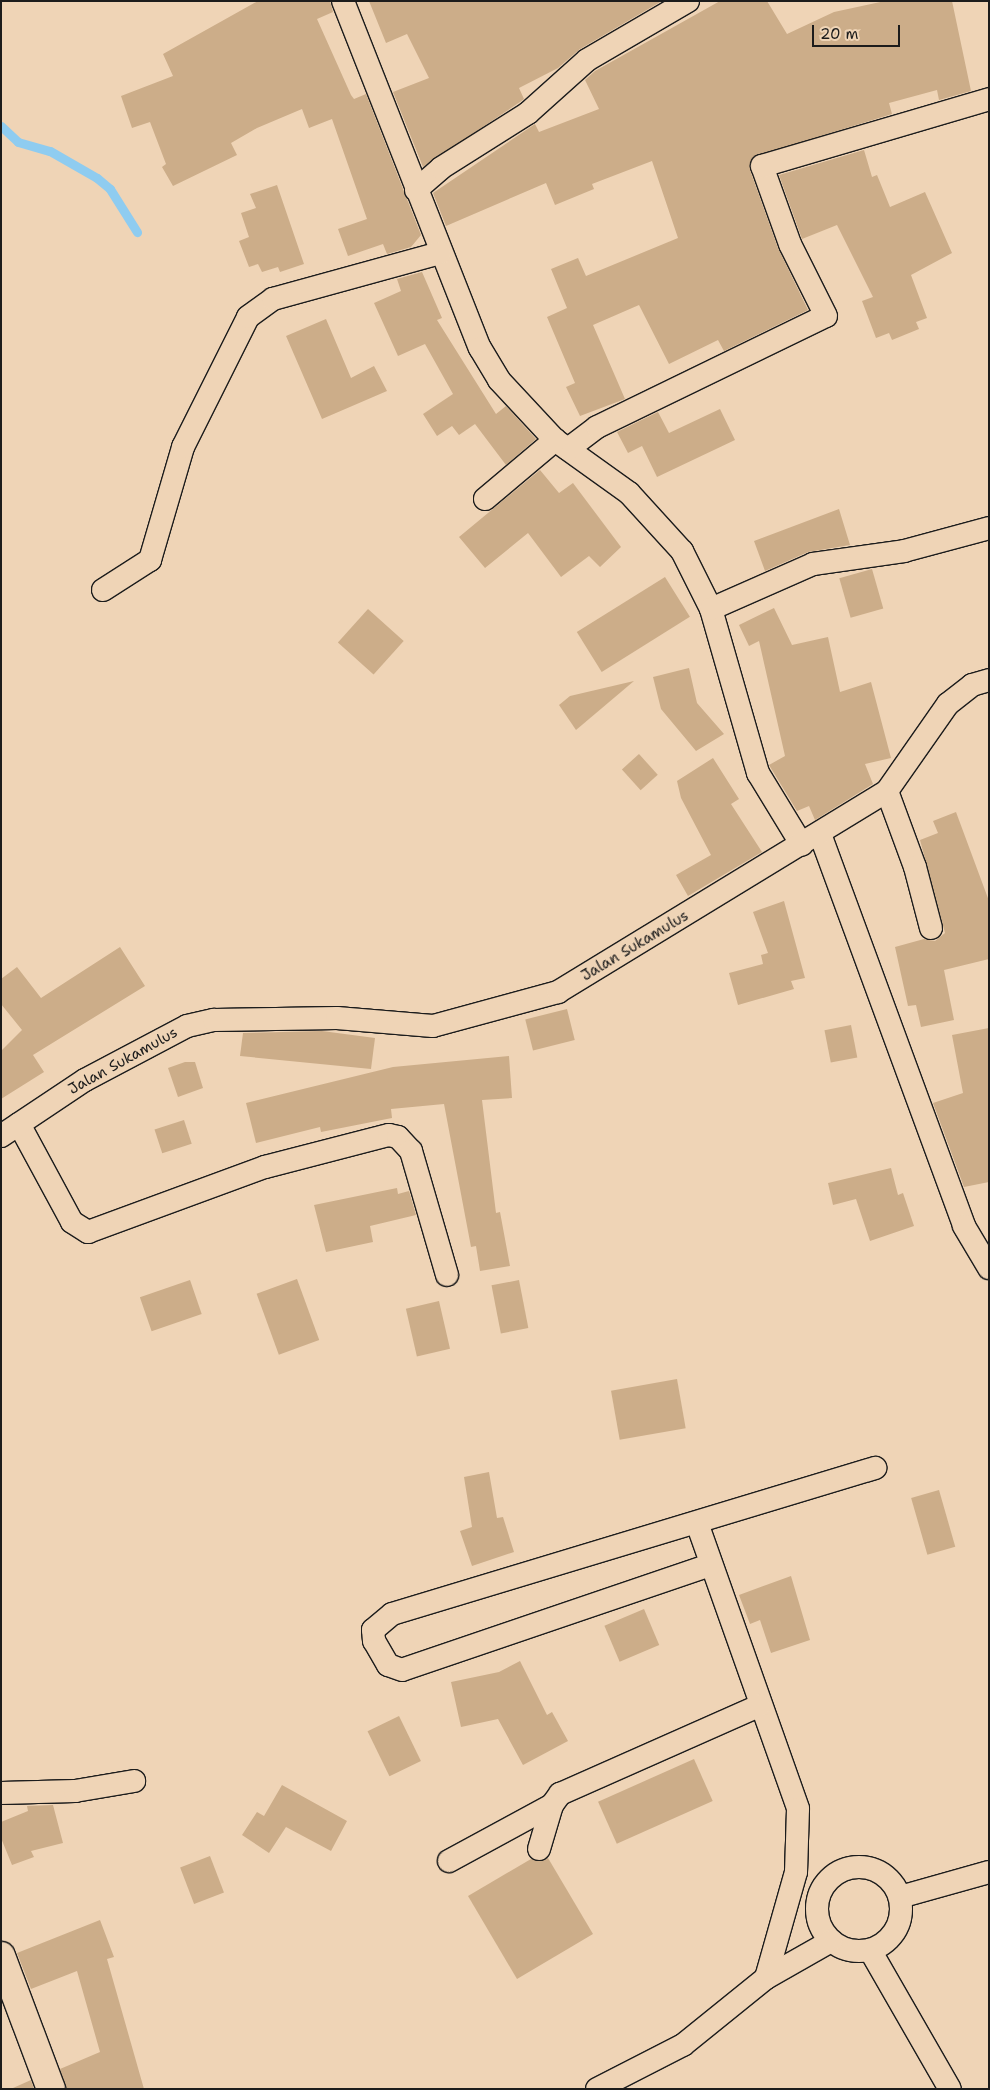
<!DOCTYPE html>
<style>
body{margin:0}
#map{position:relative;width:990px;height:2090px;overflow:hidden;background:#efd4b6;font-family:"Shantell Sans",sans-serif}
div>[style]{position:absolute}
.stream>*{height:9px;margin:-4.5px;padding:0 4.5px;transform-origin:4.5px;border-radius:4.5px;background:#8fccf0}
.building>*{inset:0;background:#ccad89;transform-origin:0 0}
.roads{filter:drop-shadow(1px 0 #1c1c1c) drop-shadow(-1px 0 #1c1c1c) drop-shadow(0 1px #1c1c1c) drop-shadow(0 -1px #1c1c1c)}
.minor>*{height:22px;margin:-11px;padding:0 11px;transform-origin:11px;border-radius:11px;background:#efd4b6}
.minor>.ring{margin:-11px;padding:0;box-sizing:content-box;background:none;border:22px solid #efd4b6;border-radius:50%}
.tertiary>*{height:28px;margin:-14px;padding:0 14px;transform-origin:14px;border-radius:14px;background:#efd4b6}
span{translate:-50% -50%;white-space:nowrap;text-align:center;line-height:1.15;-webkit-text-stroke:4px #efd4b6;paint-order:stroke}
.street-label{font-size:15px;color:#1c1c1c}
.frame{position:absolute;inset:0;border:2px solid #1c1c1c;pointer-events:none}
.scale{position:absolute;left:812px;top:25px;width:88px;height:22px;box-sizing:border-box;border:2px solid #1c1c1c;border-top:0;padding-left:6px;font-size:15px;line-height:18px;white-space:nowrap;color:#1c1c1c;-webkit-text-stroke:4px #efd4b6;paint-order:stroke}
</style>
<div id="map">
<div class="stream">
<div style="left:1px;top:126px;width:23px;rotate:43deg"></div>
<div style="left:18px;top:142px;width:33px;rotate:16deg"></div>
<div style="left:50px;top:151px;width:54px;rotate:29.9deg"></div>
<div style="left:97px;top:178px;width:17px;rotate:40deg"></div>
<div style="left:110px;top:189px;width:51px;rotate:57.9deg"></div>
</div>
<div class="building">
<div style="clip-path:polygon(258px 1px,330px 1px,333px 12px,317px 19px,351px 95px,354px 99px,366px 94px,421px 235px,411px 247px,387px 254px,383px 244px,348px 256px,338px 229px,367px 219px,332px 119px,309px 128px,302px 109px,257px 128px,231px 143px,237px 155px,173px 186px,162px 167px,166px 164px,150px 122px,132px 128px,121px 96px,173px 76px,163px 54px)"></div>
<div style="clip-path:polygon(369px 1px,662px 1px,580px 49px,558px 68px,519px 88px,524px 99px,520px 102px,423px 167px,393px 92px,429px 78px,407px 34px,386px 43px)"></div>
<div style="clip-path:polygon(720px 1px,767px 1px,787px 34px,834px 12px,885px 1px,952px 1px,971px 91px,939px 100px,937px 90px,889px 103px,892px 114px,753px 157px,750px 170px,778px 248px,808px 310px,724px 351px,718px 340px,669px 364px,639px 305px,593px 325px,625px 399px,580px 416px,566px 387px,575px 383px,547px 317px,567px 308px,551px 269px,578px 258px,586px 276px,678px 238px,652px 161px,592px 184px,594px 189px,555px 205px,546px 183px,446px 226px,433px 193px,535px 124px,539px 132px,599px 109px,585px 80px,595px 71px)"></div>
<div style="clip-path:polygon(864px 150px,872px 177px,877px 175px,890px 207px,925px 192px,952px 253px,911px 275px,927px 318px,916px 322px,919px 329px,892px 340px,889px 333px,876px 338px,862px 301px,873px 297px,837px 225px,802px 239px,779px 175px)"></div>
<div style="clip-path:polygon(277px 185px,304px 264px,280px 272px,278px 267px,262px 272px,258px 264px,249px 267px,239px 241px,249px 237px,241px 213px,256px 208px,250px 194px)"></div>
<div style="clip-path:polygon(422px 272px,442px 318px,437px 320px,496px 414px,506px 406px,536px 439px,506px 465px,475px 424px,459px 435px,452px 426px,437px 436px,423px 414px,453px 394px,425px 344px,398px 356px,374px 303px,401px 291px,397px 279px)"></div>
<div style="clip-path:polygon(326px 319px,351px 378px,374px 366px,387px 391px,322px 419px,286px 336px)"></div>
<div style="clip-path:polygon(720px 409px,735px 440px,657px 477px,642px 446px,628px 453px,617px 432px,658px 412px,669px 433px)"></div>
<div style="clip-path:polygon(540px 470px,559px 493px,573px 483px,621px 547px,600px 567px,589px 556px,561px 577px,528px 533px,485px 568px,459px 537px)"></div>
<div style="clip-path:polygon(839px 509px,850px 545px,808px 552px,765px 571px,754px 541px)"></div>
<div style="left:872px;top:569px;width:41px;height:34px;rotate:74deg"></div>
<div style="left:665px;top:577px;width:47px;height:104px;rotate:58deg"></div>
<div style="clip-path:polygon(774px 608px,792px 645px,828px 637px,840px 692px,871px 682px,891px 758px,865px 764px,873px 784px,815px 820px,809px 806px,797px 811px,769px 765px,785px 756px,759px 641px,749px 646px,739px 625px)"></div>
<div style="left:368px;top:609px;width:48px;height:45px;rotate:42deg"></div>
<div style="clip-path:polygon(689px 668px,697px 703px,724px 734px,696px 751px,661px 709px,653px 677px)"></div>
<div style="clip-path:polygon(634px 681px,576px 730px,559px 705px,570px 696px)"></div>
<div style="left:639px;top:754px;width:28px;height:23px;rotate:48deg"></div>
<div style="clip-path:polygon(713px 758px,739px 799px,731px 804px,762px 852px,688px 896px,676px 875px,711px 855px,681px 798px,677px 781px)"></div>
<div style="clip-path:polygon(956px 812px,989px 901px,989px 959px,944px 970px,954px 1020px,921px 1027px,916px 1005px,908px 1006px,895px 947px,924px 939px,935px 941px,945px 933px,920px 840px,938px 833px,933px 821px)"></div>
<div style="clip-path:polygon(784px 901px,805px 978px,791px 981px,794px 989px,738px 1005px,729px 973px,763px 964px,761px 955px,768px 953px,753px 912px)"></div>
<div style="clip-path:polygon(120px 947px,145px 986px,33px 1055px,44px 1072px,1px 1099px,1px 1051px,22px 1030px,1px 1004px,1px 979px,17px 967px,41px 998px)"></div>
<div style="left:567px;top:1009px;width:32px;height:43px;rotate:76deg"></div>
<div style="left:851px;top:1025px;width:33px;height:27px;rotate:79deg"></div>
<div style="clip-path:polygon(989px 1028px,989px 1182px,964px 1187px,933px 1103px,963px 1093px,952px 1035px)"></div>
<div style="clip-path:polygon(322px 1031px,375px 1038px,371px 1069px,240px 1056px,243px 1033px)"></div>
<div style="clip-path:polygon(509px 1056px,512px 1098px,482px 1100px,496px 1213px,500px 1212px,510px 1266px,480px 1271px,476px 1246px,471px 1247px,444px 1104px,391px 1109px,392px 1118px,321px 1132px,320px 1127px,256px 1143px,246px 1103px,393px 1067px)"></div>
<div style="clip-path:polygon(185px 1062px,195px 1062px,203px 1088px,178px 1097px,168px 1068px)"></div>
<div style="left:184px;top:1120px;width:25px;height:31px;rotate:72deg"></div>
<div style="clip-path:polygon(891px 1168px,898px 1195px,903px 1193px,914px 1226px,870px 1241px,856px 1199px,833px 1205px,828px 1183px)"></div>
<div style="clip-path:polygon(397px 1188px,398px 1194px,409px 1191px,416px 1215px,370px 1226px,373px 1242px,326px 1252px,314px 1205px)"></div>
<div style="left:297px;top:1279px;width:65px;height:43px;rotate:70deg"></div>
<div style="left:190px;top:1280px;width:36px;height:53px;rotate:71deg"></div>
<div style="left:519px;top:1280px;width:49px;height:28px;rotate:79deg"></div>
<div style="left:439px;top:1301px;width:49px;height:34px;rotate:77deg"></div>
<div style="left:677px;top:1379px;width:50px;height:67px;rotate:80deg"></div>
<div style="clip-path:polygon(489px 1472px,497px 1518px,503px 1517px,514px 1552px,472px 1566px,460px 1531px,472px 1527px,464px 1477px)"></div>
<div style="left:939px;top:1490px;width:59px;height:29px;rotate:74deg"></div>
<div style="clip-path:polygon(791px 1576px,810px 1640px,771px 1653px,760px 1620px,750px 1624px,739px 1595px)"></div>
<div style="left:644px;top:1609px;width:39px;height:43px;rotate:67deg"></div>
<div style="clip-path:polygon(520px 1661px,547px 1715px,552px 1712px,568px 1741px,523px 1765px,498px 1719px,461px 1727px,451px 1682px,499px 1672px)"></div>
<div style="left:399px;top:1716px;width:50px;height:35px;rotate:64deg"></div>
<div style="left:694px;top:1759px;width:46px;height:105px;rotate:66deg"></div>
<div style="clip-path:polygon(282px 1785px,347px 1821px,331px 1851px,286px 1827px,269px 1853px,242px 1835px,257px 1812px,264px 1816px)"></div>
<div style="clip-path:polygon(53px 1805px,63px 1843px,31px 1851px,34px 1857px,12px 1865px,1px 1838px,1px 1822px,28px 1811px,27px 1806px)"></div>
<div style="left:210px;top:1856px;width:39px;height:32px;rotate:69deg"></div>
<div style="clip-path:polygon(548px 1858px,593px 1934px,517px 1979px,468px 1896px,531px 1859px)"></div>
<div style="clip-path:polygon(100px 1920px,114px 1957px,107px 1959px,144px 2089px,66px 2089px,60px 2069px,100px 2052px,77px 1971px,31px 1989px,17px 1953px)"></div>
<div style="clip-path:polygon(31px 2080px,34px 2089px,13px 2089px,13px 2088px)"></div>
</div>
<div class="roads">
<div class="minor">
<div style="left:343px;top:1px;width:373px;rotate:68.5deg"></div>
<div style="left:480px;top:348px;width:37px;rotate:59deg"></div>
<div style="left:499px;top:380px;width:82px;rotate:47deg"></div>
<div style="left:555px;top:440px;width:91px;rotate:35.6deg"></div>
<div style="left:629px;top:493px;width:79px;rotate:47.6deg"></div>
<div style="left:682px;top:551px;width:65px;rotate:63.4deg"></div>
<div style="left:711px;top:609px;width:171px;rotate:74deg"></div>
<div style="left:758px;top:773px;width:84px;rotate:58.6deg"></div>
<div style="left:416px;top:190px;width:33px;rotate:-41deg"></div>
<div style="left:441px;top:168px;width:103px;rotate:-32.3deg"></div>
<div style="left:528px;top:113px;width:79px;rotate:-41.9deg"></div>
<div style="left:587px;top:60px;width:117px;rotate:-30.3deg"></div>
<div style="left:568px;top:449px;width:36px;rotate:-37deg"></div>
<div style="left:597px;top:427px;width:254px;rotate:-25.9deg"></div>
<div style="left:826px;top:316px;width:80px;rotate:-116.6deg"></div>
<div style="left:790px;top:244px;width:83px;rotate:-109.7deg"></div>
<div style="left:762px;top:166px;width:237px;rotate:-16.4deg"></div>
<div style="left:485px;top:499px;width:92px;rotate:-40.1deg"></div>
<div style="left:103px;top:590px;width:56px;rotate:-32.6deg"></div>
<div style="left:150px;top:560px;width:118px;rotate:-73.7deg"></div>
<div style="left:183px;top:447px;width:145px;rotate:-63.4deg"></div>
<div style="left:248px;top:317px;width:31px;rotate:-36deg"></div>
<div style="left:273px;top:299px;width:173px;rotate:-15.4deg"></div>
<div style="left:711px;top:609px;width:111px;rotate:-23.8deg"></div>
<div style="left:813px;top:564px;width:92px;rotate:-8.1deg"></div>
<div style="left:904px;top:551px;width:88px;rotate:-15.1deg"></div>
<div style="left:887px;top:791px;width:81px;rotate:69.8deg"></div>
<div style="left:915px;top:867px;width:63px;rotate:75.3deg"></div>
<div style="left:820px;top:834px;width:418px;rotate:69.8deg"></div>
<div style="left:964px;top:1226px;width:49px;rotate:59.2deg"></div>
<div style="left:19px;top:1124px;width:111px;rotate:61.6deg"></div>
<div style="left:72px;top:1222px;width:19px;rotate:32deg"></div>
<div style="left:88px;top:1232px;width:189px;rotate:-20.2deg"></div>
<div style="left:265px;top:1167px;width:128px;rotate:-14.5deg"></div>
<div style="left:389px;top:1135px;width:9px;rotate:13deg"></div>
<div style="left:398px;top:1137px;width:19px;rotate:47deg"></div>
<div style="left:411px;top:1151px;width:129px;rotate:73.8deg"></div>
<div style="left:1px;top:1136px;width:101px;rotate:-33.7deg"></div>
<div style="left:85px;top:1080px;width:115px;rotate:-27.9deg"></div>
<div style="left:187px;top:1026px;width:28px;rotate:-13deg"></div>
<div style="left:214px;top:1020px;width:123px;rotate:-0.9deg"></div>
<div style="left:337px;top:1018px;width:96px;rotate:4.8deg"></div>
<div style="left:433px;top:1026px;width:130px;rotate:-15.2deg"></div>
<div style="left:558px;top:992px;width:386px;rotate:-31.4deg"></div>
<div style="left:887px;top:791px;width:106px;rotate:-55deg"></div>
<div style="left:948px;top:704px;width:31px;rotate:-38deg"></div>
<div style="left:972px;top:685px;width:18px;rotate:-16deg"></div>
<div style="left:697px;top:1523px;width:303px;rotate:70.5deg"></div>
<div style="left:798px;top:1809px;width:63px;rotate:91.8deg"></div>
<div style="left:796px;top:1872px;width:110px;rotate:105.8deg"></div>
<div style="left:710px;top:1565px;width:325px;rotate:161.2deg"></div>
<div style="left:402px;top:1670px;width:15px;rotate:-160deg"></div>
<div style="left:388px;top:1665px;width:28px;rotate:-120deg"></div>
<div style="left:374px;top:1641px;width:11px;rotate:-95deg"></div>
<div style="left:373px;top:1630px;width:25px;rotate:-40deg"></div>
<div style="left:392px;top:1614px;width:505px;rotate:-16.82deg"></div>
<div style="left:1px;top:1793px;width:74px;rotate:-1.5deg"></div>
<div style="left:75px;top:1791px;width:60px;rotate:-9.6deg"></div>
<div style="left:539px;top:1849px;width:46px;rotate:-73.5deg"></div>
<div style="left:552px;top:1805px;width:14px;rotate:-54deg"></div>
<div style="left:560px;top:1794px;width:218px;rotate:-23.9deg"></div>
<div style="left:449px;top:1861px;width:117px;rotate:-28.5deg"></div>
<div class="ring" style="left:817px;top:1867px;width:62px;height:62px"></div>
<div style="left:900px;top:1897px;width:92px;rotate:-15.7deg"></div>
<div style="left:870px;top:1950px;width:160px;rotate:60.1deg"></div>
<div style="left:597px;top:2089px;width:97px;rotate:-27.1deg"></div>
<div style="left:683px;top:2045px;width:107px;rotate:-38.9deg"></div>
<div style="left:766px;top:1978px;width:75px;rotate:-29.6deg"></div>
</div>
<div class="tertiary">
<div style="left:1px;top:1956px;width:142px;rotate:69.4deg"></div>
</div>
</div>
<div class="street-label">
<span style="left:635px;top:946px;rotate:-31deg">Jalan Sukamulus</span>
<span style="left:123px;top:1061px;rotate:-29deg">Jalan Sukamulus</span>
</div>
<div class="frame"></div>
<div class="scale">20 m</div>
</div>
